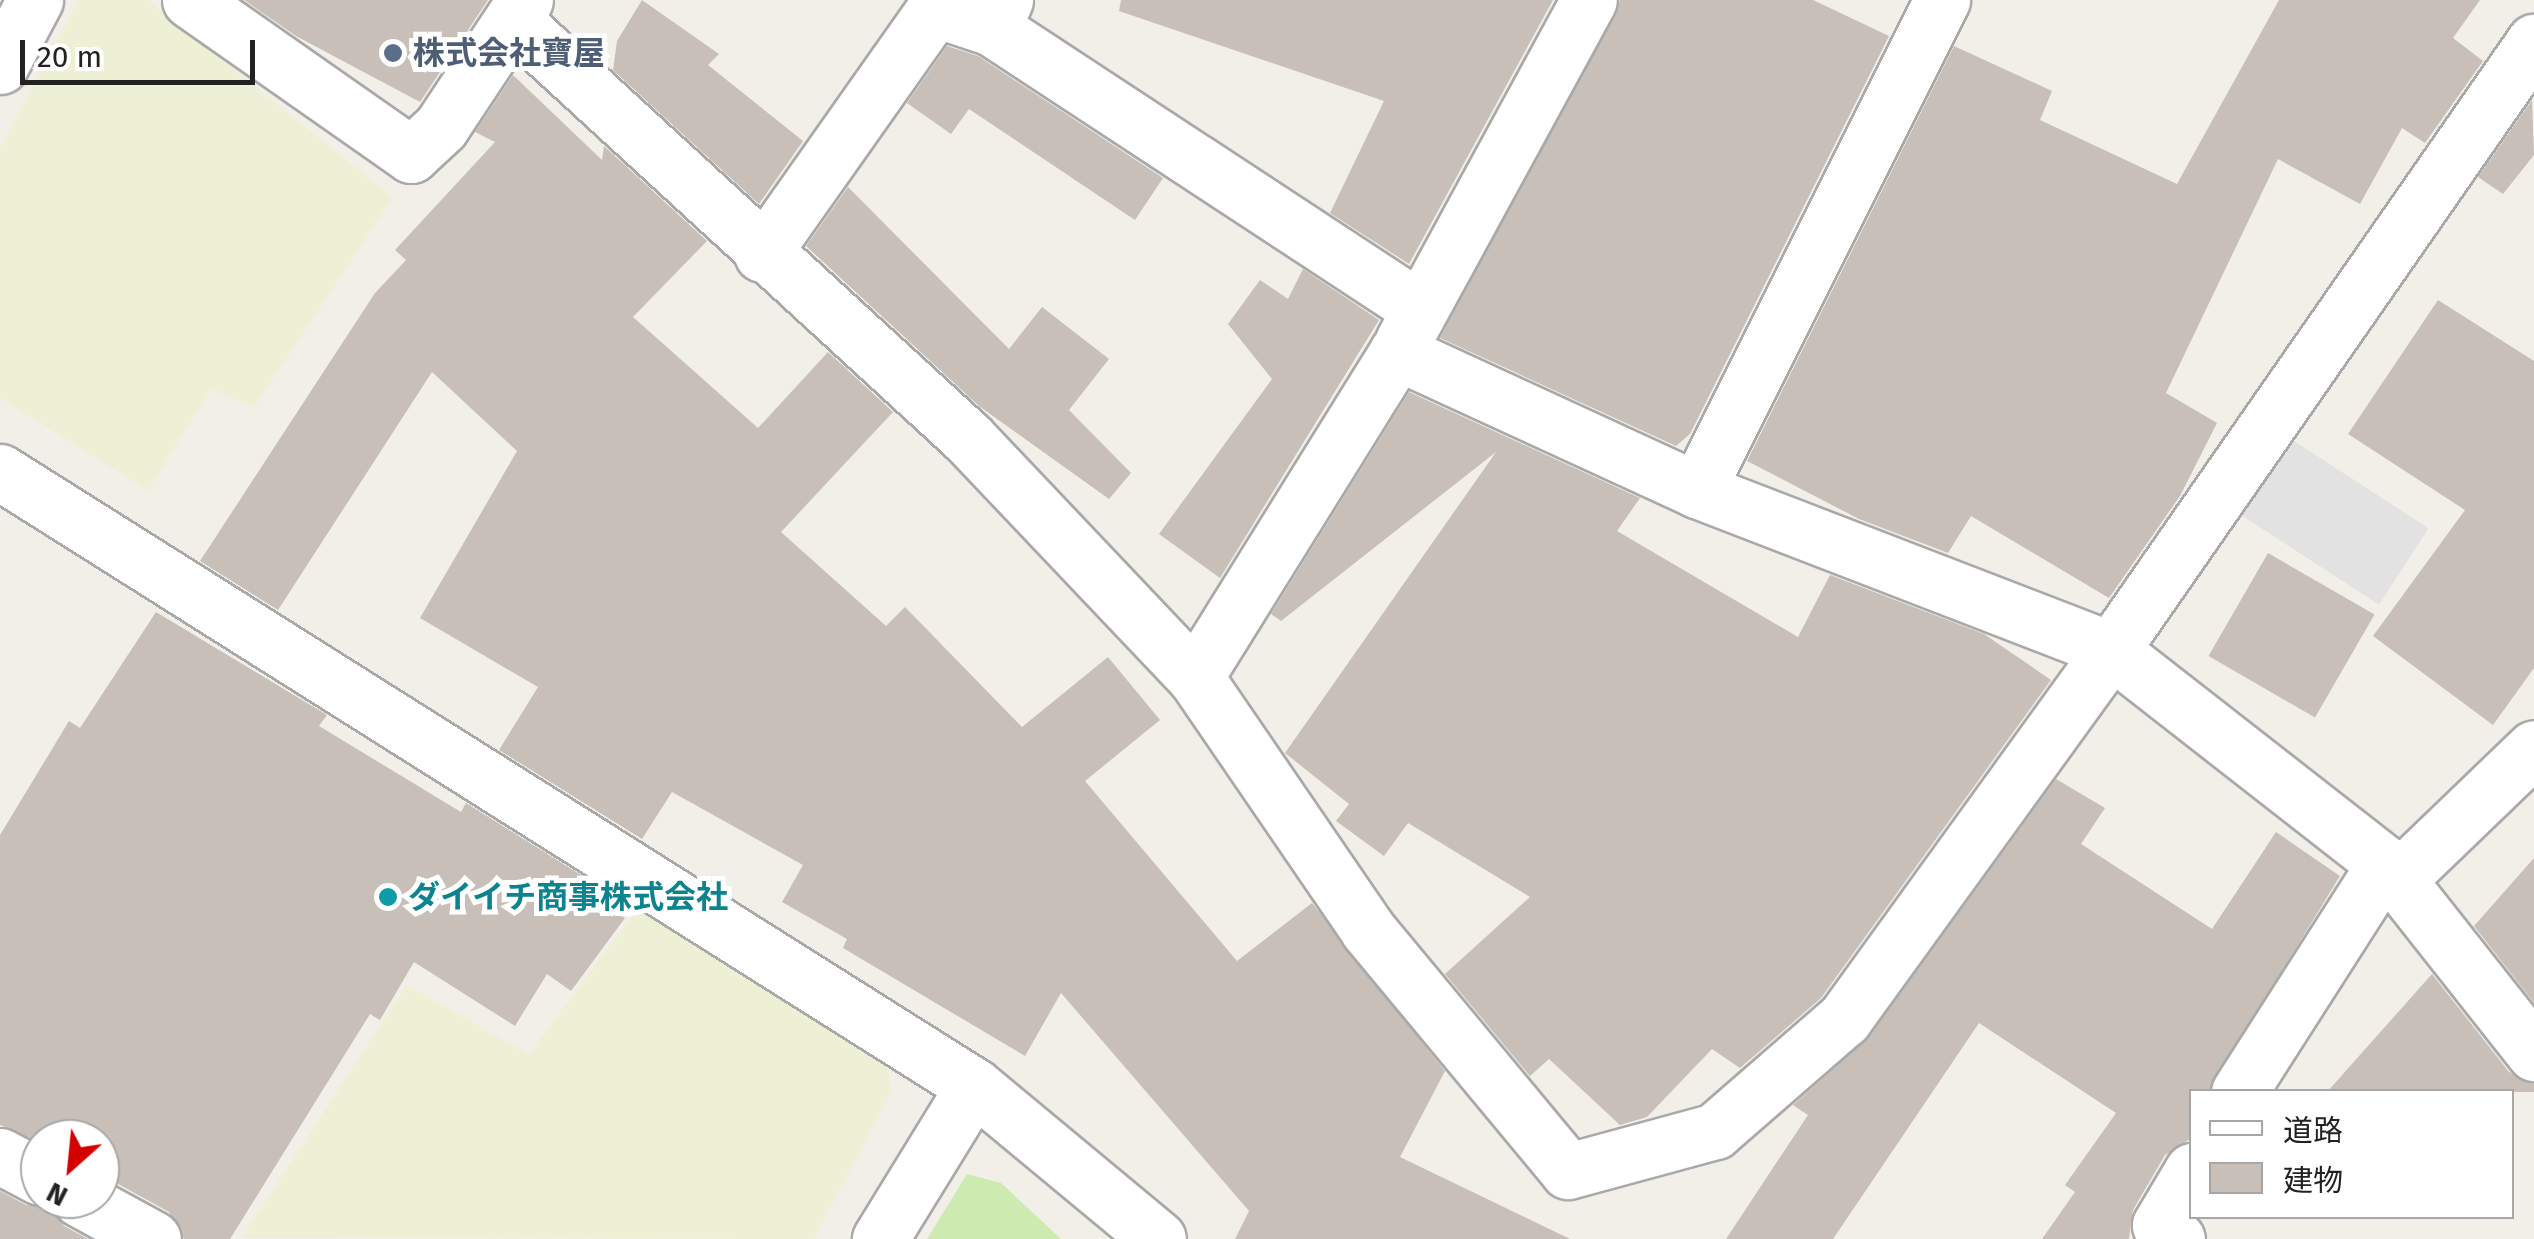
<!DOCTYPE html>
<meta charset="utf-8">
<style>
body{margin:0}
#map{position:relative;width:2534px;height:1239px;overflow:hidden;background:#f2efe9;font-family:"Fira Sans","Noto Sans JP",sans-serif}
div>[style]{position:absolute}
.farmland>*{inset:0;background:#eef0d5}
.grass>*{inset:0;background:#cdebb0}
.parking>*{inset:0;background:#e2e2e2;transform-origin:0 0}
.building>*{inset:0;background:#c7bfb8;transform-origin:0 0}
.roads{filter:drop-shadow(2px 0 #a9a9a9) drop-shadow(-2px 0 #a9a9a9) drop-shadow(0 2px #a9a9a9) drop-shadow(0 -2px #a9a9a9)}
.street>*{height:55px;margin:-27.5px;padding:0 27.5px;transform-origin:27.5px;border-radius:27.5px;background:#fff}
.dots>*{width:28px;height:28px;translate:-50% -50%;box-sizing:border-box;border:5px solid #fff;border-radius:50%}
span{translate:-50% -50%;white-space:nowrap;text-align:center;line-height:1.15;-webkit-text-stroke:10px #fff;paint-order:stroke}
.service-label{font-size:32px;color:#4e5e75;font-weight:700}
.left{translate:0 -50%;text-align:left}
.culture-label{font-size:32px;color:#0d838f;font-weight:700}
.legend{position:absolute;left:2189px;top:1089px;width:325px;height:130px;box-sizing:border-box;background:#fff;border:2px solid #a7a7a7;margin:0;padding:12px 18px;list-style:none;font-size:30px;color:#222}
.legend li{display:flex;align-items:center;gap:20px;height:50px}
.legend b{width:50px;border:2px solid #a7a7a7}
.north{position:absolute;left:20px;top:1119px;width:100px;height:100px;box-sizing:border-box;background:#fff;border:2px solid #a7a7a7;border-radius:50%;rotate:207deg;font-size:28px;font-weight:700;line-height:40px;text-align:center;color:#222}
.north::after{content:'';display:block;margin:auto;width:35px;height:45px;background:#d40000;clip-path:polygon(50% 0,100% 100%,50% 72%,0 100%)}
.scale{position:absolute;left:20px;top:40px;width:235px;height:45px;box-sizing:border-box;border:5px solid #222;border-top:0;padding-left:12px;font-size:30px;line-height:35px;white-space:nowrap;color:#222;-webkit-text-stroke:8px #fff;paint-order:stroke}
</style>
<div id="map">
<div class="farmland">
<div style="clip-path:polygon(79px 0,148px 0,393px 197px,254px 408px,211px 389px,148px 491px,0 398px,0 148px)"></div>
<div style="clip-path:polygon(637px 909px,886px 1064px,892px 1091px,814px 1239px,241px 1238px,407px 985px,529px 1054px)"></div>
</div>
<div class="grass">
<div style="clip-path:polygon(967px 1174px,1001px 1183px,1061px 1239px,927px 1239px)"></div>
</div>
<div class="parking">
<div style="left:2291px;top:439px;width:164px;height:91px;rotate:33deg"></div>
</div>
<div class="building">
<div style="clip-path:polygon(244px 0,488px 0,420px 102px,296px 36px)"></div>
<div style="clip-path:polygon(642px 0,719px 54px,708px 65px,803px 141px,759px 204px,613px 70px,617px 41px)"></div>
<div style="clip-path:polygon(1121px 0,1553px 0,1409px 264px,1330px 213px,1384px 101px,1119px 11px)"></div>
<div style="clip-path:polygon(1620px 0,1813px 0,1889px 36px,1690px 434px,1676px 446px,1440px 338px)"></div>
<div style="clip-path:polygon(2279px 0,2480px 0,2453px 38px,2483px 61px,2425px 143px,2402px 128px,2360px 204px,2278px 159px,2166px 393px,2217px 423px,2180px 496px,2109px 598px,1971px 516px,1948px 553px,1859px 519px,1747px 461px,1954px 46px,2052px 91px,2040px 120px,2177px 184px)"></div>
<div style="clip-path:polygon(947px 46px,978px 56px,1163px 178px,1135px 220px,969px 109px,951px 134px,907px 103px)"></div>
<div style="clip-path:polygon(513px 75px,602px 160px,604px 146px,707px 241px,633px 317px,758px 428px,828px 352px,893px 412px,781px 532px,886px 626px,905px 607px,1022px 727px,1108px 657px,1160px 720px,1085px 781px,1237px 961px,1312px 903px,1445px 1071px,1400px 1157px,1570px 1239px,1235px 1239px,1249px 1211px,1061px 993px,1025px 1056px,843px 948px,847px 939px,782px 902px,803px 865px,672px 792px,642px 839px,499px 750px,538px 687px,420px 618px,517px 451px,432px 372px,278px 610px,200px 561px,375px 293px,406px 260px,395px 250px,495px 142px,475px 132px)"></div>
<div style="clip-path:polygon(2532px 100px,2534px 155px,2503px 194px,2478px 177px)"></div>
<div style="clip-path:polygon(848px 187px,1009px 349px,1042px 307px,1109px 359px,1069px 410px,1131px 473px,1109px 499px,979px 406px,806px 246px)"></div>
<div style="clip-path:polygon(1303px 269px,1379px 320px,1220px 578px,1159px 534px,1272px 379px,1228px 324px,1260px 280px,1288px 299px)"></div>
<div style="clip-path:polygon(2438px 300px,2534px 361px,2534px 668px,2493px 725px,2373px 636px,2465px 510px,2348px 434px)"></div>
<div style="clip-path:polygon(1409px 392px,1640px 498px,1617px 531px,1798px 637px,1830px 575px,1984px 634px,2051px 680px,1821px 998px,1740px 1068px,1712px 1049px,1647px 1117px,1620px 1125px,1549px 1059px,1530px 1076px,1445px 974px,1530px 897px,1408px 823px,1384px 856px,1336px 821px,1349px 804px,1285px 753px,1496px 452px,1281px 621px,1271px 614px)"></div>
<div style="left:2268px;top:553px;width:123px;height:119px;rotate:30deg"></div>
<div style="clip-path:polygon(156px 612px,327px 715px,319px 726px,461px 812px,466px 803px,608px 892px,601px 904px,625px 918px,571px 991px,547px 974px,515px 1026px,414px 962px,380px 1020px,370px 1014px,230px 1239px,184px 1239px,169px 1212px,100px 1174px,100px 1139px,40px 1142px,0 1125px,0 835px,69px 721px,80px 728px)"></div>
<div style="clip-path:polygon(2056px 779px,2105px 808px,2081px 844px,2212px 929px,2276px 832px,2340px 876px,2208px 1092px,2192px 1092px,2192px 1138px,2165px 1155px,2133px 1210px,2129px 1239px,2042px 1239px,2075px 1192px,2065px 1185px,2116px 1113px,1979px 1023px,1833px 1239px,1726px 1239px,1808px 1115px,1793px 1105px,1869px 1037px)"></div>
<div style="clip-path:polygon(2534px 858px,2534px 1003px,2474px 926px)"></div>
<div style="clip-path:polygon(2432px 974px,2509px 1072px,2534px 1084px,2534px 1092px,2327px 1092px)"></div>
<div style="clip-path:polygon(0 1191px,26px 1205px,50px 1206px,64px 1226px,88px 1239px,0 1239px)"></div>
</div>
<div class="roads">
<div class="street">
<div style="left:190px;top:0;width:270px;rotate:35deg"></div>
<div style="left:411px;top:155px;width:41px;rotate:-43deg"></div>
<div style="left:441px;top:127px;width:152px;rotate:-56.5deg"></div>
<div style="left:515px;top:22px;width:615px;rotate:42.56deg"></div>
<div style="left:968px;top:438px;width:330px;rotate:46.5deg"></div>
<div style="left:1195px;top:677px;width:306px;rotate:55.6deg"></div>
<div style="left:1368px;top:930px;width:313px;rotate:50.3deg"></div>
<div style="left:1568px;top:1171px;width:152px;rotate:-15.2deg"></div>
<div style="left:1715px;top:1131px;width:171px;rotate:-41deg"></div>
<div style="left:1844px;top:1019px;width:455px;rotate:-54.1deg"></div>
<div style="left:2111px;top:650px;width:741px;rotate:-55.17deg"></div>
<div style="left:992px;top:28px;width:512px;rotate:33.29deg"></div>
<div style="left:0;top:66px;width:75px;rotate:-62.1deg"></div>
<div style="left:762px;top:254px;width:300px;rotate:-54.8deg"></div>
<div style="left:935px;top:9px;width:60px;rotate:18.4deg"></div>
<div style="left:992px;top:28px;width:31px;rotate:-65deg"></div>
<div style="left:1403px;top:341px;width:388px;rotate:-61.4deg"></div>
<div style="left:0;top:472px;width:1151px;rotate:32.23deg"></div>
<div style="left:974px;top:1086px;width:180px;rotate:121.6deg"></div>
<div style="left:1697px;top:490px;width:548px;rotate:-63.43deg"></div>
<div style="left:1195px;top:677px;width:383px;rotate:-58.1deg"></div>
<div style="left:1397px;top:352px;width:330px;rotate:24.7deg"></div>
<div style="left:1697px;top:490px;width:444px;rotate:21.1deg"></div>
<div style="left:2111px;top:650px;width:348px;rotate:38deg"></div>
<div style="left:2385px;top:864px;width:241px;rotate:51.7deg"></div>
<div style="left:2397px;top:880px;width:190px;rotate:-43.9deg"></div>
<div style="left:974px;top:1086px;width:239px;rotate:39.7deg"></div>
<div style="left:2239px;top:1092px;width:271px;rotate:-57.4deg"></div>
<div style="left:0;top:1156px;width:45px;rotate:27.7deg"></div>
<div style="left:80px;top:1199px;width:83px;rotate:28.7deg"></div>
<div style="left:2177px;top:1239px;width:22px;rotate:-141deg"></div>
<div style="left:2160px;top:1225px;width:63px;rotate:-59.3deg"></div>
</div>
</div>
<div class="dots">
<div style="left:393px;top:53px;background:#5c6f8a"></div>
<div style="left:388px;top:897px;background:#0f9aa8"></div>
</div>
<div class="service-label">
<span class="left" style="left:413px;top:53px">株式会社寶屋</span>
</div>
<div class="culture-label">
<span class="left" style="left:408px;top:897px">ダイイチ商事株式会社</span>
</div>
<ul class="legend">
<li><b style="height:12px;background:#fff"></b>道路</li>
<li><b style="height:28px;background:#c7bfb8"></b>建物</li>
</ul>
<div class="north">N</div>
<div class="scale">20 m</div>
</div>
